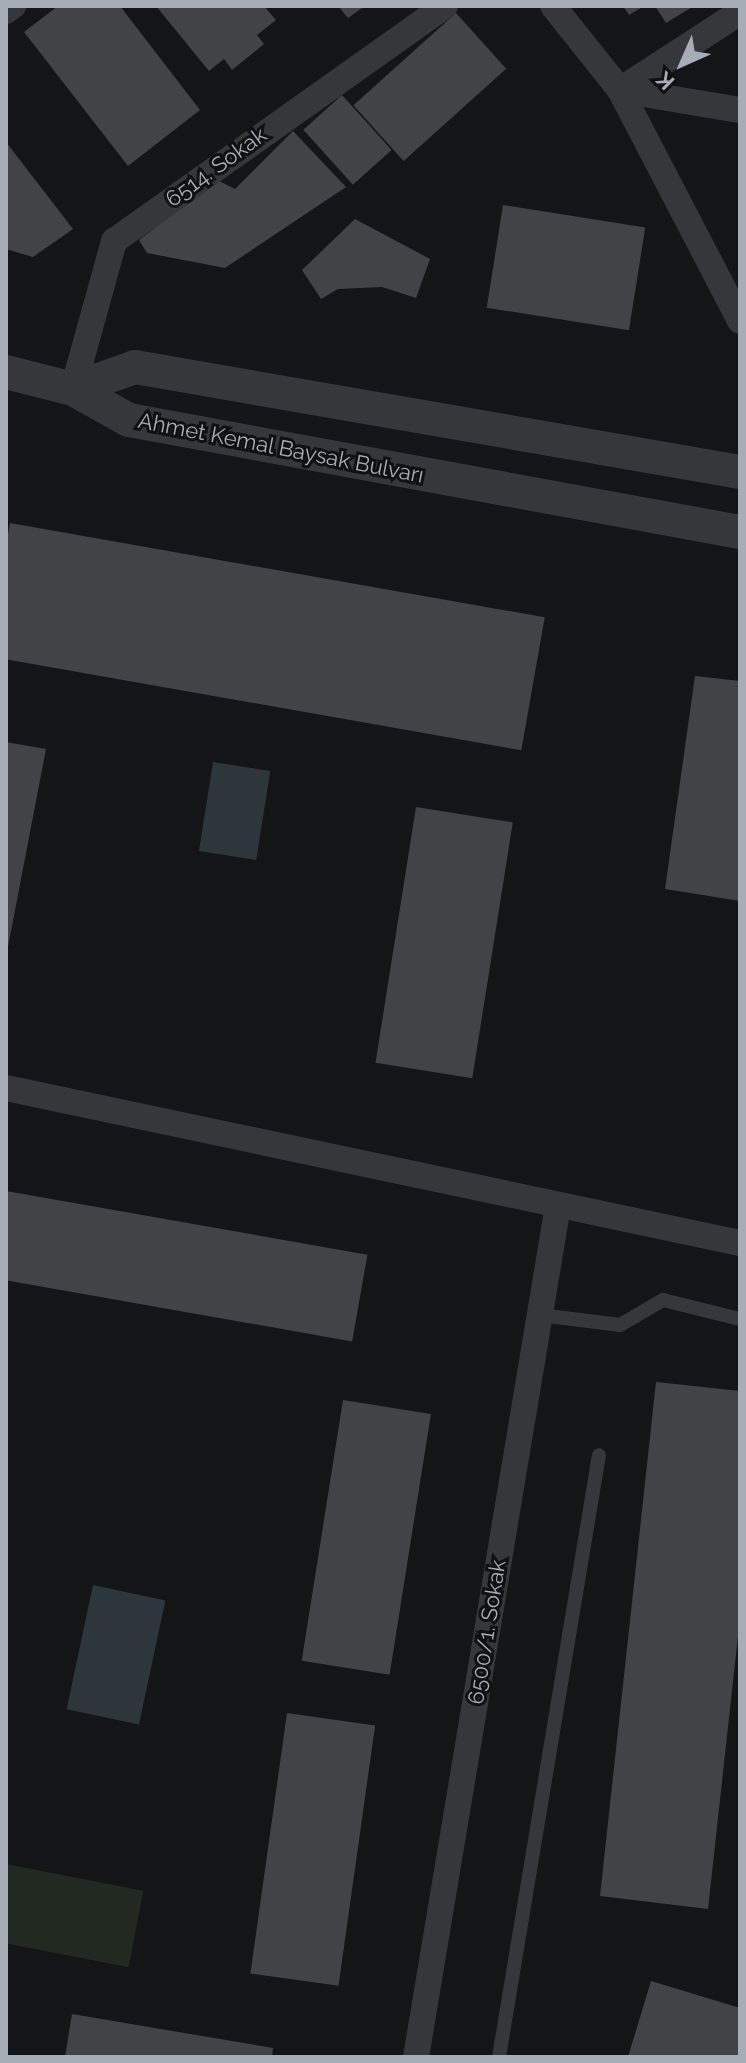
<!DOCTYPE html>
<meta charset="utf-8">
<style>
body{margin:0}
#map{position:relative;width:746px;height:2063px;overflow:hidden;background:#141516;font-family:Raleway,sans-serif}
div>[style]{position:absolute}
.green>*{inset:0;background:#212921;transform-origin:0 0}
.water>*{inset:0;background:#2d363b;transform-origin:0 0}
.building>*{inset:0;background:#414346;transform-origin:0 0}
.service>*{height:14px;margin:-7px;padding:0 7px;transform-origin:7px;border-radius:7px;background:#36373b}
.minor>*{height:26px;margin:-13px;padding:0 13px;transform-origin:13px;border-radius:13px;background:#36373b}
.tertiary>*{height:34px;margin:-17px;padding:0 17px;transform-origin:17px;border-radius:17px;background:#36373b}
span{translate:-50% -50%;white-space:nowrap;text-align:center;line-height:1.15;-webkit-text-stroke:6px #0f1011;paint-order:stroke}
.street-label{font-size:22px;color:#a7adb6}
.frame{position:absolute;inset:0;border:8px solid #a7adb6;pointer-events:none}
.north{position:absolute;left:642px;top:24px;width:80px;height:80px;-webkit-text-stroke:6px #0f1011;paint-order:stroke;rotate:225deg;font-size:22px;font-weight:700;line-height:32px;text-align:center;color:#a7adb6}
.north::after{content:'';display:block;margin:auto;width:28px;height:36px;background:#a7adb6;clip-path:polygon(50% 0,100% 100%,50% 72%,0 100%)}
</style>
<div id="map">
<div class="green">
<div style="left:6px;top:1864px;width:140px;height:78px;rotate:11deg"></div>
</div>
<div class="water">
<div style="left:213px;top:762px;width:58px;height:90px;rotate:9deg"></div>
<div style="left:93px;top:1585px;width:74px;height:127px;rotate:12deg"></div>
</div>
<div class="building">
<div style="clip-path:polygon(58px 6px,120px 6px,200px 110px,128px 166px,24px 32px)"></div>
<div style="clip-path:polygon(156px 6px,264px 6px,276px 20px,257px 35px,264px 44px,232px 70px,224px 59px,209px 71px)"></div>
<div style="clip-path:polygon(338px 6px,365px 6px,348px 18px)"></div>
<div style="clip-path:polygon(623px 6px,644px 6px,629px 15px)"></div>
<div style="clip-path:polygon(655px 6px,694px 6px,666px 23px)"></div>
<div style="left:456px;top:13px;width:75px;height:138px;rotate:48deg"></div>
<div style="left:342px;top:95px;width:74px;height:52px;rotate:48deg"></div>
<div style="clip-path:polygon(293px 131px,346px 187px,225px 268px,147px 253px,139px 240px,217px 180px,235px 189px)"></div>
<div style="clip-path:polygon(6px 142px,73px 229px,33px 257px,6px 249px)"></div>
<div style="left:503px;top:205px;width:144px;height:104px;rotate:9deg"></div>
<div style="clip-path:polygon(355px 219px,430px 259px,416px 298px,382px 287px,338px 289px,321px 299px,302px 270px)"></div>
<div style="left:10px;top:523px;width:543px;height:135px;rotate:10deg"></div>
<div style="clip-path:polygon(695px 676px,740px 681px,740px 901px,665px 889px)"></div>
<div style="clip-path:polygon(6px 742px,46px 749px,7px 952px,6px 952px)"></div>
<div style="left:416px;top:807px;width:98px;height:259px;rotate:9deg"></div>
<div style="left:6px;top:1191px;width:367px;height:88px;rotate:10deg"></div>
<div style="clip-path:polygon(656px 1382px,740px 1391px,740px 1618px,708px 1909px,600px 1896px)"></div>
<div style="left:343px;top:1400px;width:89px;height:264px;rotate:9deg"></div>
<div style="left:287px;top:1713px;width:89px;height:263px;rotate:8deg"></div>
<div style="clip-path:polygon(651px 1981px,740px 2008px,740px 2057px,628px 2057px)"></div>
<div style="clip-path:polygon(72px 2014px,273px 2048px,272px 2057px,65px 2057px)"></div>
</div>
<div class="service">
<div style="left:540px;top:1315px;width:81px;rotate:7.1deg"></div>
<div style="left:620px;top:1325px;width:50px;rotate:-30.2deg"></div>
<div style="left:663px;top:1300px;width:79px;rotate:13.9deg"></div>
<div style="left:499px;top:2057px;width:610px;rotate:-80.57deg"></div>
</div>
<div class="minor">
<div style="left:553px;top:6px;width:107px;rotate:51.4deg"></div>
<div style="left:620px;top:90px;width:260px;rotate:62.5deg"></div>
<div style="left:6px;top:11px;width:9px;rotate:-36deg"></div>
<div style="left:620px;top:90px;width:143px;rotate:-33deg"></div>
<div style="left:620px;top:90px;width:122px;rotate:9.5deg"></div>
<div style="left:73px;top:389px;width:154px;rotate:-74.5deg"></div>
<div style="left:114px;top:241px;width:406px;rotate:-35.4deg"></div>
<div style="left:6px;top:1088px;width:750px;rotate:11.92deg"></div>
<div style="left:416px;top:2057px;width:863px;rotate:-80.53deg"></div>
</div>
<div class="tertiary">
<div style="left:6px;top:372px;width:69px;rotate:14.2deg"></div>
<div style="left:73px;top:389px;width:64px;rotate:29deg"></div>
<div style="left:129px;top:420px;width:621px;rotate:10.39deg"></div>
<div style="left:73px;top:389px;width:66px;rotate:-19.5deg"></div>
<div style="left:135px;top:367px;width:614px;rotate:9.85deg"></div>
</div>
<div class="street-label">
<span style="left:216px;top:167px;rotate:-36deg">6514. Sokak</span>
<span style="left:281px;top:448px;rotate:11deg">Ahmet Kemal Baysak Bulvarı</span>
<span style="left:487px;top:1632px;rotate:-81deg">6500/1. Sokak</span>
</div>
<div class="frame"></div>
<div class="north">K</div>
</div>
